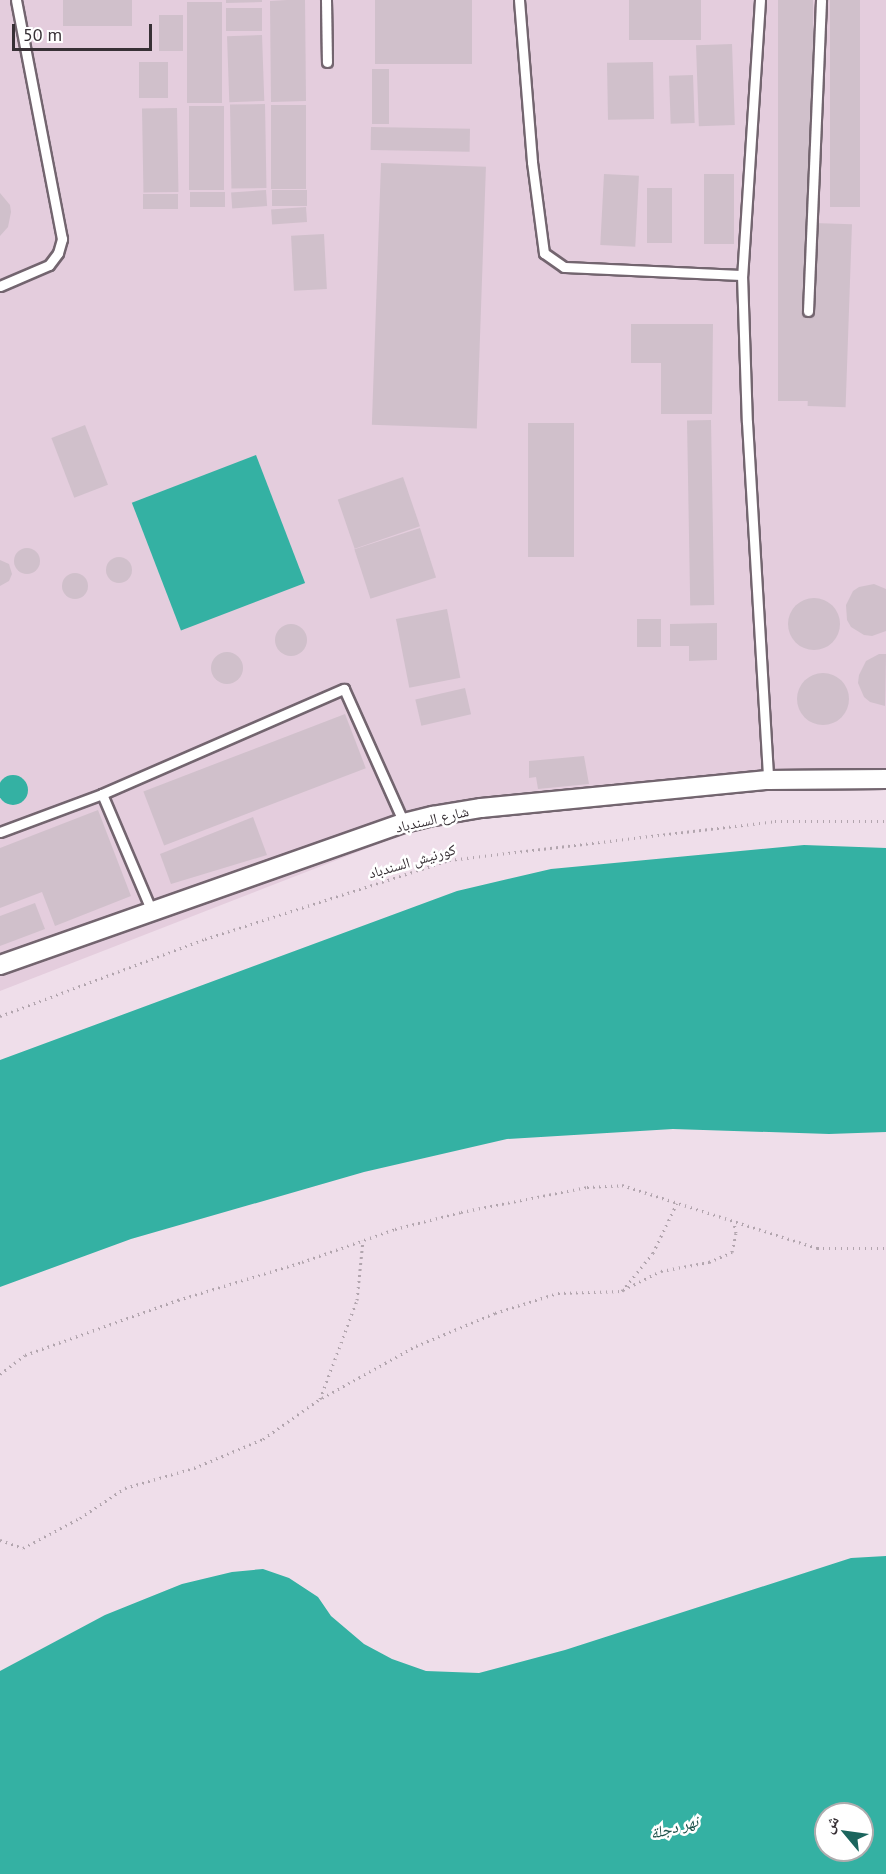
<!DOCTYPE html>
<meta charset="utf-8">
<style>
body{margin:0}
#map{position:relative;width:886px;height:1874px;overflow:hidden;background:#efdeea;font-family:"PT Sans","Noto Naskh Arabic",sans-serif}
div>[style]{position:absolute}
.built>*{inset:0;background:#e4cddd}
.water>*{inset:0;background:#34b1a3;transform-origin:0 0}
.round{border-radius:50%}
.building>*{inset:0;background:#d0c0cb;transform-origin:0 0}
.path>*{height:3px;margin-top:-1.5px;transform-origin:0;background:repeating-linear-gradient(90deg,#b2a5ae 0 1.5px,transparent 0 6px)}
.roads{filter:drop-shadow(2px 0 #73656f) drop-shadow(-2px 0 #73656f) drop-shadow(0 2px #73656f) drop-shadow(0 -2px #73656f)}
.service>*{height:9px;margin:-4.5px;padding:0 4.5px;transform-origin:4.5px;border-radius:4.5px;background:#fff}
.minor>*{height:18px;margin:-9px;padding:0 9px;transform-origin:9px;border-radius:9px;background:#fff}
span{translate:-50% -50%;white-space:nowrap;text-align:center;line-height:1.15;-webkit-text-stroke:5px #fff;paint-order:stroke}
.street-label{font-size:15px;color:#373035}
.water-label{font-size:16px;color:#1f524b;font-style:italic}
.north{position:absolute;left:814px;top:1802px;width:60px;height:60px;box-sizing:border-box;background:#fff;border:2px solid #afacae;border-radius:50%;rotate:299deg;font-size:16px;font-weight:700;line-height:24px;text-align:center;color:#373035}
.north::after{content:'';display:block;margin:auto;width:21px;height:27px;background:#1b655d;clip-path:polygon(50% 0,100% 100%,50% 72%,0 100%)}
.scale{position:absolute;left:12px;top:24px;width:140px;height:27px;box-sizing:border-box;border:3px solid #373035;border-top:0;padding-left:8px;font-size:18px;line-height:21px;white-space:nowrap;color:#373035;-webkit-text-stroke:4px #fff;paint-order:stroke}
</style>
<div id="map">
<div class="built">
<div style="clip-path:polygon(0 0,886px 0,886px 783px,788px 781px,463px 811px,0 991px)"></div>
</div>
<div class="water">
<div style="left:256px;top:455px;width:137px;height:133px;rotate:69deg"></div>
<div class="round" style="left:-2px;top:775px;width:30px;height:30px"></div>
<div style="clip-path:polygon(804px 845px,886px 848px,886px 1132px,829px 1134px,673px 1129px,507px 1139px,364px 1172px,131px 1239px,0 1287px,0 1060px,457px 891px,551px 869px)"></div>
<div style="clip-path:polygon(evenodd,886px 1556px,886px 1874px,0 1874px,0 1671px,105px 1615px,182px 1584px,232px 1572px,263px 1569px,289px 1578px,318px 1597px,331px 1616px,364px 1644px,392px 1659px,426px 1671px,479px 1673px,565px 1650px,851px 1558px,886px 1556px,826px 1814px,862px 1814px,862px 1850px,826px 1850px,826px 1814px)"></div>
</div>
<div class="building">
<div style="left:63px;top:0;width:69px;height:26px"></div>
<div style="clip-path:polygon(226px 0,262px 0,262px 2px,226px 3px)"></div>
<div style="clip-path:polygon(287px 0,305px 0,306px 101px,271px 102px,270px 1px)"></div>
<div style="left:375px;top:0;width:97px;height:64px"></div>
<div style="left:629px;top:0;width:72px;height:40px"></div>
<div style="left:778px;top:0;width:35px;height:401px"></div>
<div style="left:830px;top:0;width:30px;height:207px"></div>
<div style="left:187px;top:2px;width:35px;height:101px"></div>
<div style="left:262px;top:8px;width:23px;height:36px;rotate:90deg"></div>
<div style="left:159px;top:15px;width:24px;height:36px"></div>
<div style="left:262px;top:35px;width:66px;height:35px;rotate:88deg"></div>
<div style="left:732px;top:44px;width:81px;height:36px;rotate:88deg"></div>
<div style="left:139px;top:62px;width:29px;height:36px"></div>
<div style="left:653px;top:62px;width:57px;height:46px;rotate:89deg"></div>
<div style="left:372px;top:69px;width:17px;height:55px"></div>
<div style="left:693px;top:75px;width:48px;height:24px;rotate:88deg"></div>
<div style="left:265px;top:104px;width:84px;height:35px;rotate:89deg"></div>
<div style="left:271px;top:105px;width:35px;height:84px"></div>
<div style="left:189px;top:106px;width:35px;height:84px"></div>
<div style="left:177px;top:108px;width:84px;height:35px;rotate:89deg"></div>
<div style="left:371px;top:127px;width:99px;height:23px;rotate:1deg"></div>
<div style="left:381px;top:163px;width:105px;height:262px;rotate:2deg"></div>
<div style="left:604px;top:174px;width:35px;height:71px;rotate:3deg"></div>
<div style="left:704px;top:174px;width:30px;height:70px"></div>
<div style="left:647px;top:188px;width:25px;height:55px"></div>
<div style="left:266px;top:190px;width:16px;height:35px;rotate:86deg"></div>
<div style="left:307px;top:190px;width:16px;height:35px;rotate:90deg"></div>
<div style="left:225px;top:192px;width:15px;height:35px;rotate:90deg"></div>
<div style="clip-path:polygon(0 193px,10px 205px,11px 212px,8px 227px,0 236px)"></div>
<div style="left:178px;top:194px;width:15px;height:35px;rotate:90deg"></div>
<div style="left:306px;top:207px;width:15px;height:35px;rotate:86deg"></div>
<div style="left:814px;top:223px;width:38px;height:183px;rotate:2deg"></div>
<div style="left:324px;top:234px;width:55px;height:33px;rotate:87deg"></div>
<div style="clip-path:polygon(631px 324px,713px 324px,712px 414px,661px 414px,661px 363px,631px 363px)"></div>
<div style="left:711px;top:420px;width:185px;height:24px;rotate:89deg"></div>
<div style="left:528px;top:423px;width:46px;height:134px"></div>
<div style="left:85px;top:425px;width:64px;height:36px;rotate:69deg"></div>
<div style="left:403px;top:477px;width:52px;height:69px;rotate:71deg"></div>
<div style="left:420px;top:528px;width:52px;height:69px;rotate:72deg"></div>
<div class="round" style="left:14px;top:548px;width:26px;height:26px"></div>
<div class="round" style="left:106px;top:557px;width:26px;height:26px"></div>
<div style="clip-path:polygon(0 560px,9px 564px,12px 574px,9px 581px,0 586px)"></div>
<div class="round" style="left:62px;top:573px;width:26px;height:26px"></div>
<div style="clip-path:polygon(874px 584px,886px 589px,886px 631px,872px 636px,864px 635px,851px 627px,847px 620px,846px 605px,853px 591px,859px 587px)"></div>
<div class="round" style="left:788px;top:598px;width:52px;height:52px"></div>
<div style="left:447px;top:609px;width:70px;height:52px;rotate:79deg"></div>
<div style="left:637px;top:619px;width:24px;height:28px"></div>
<div style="clip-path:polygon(717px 623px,717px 660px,689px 661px,689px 646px,670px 646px,670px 624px)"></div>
<div class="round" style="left:275px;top:624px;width:32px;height:32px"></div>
<div class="round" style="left:211px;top:652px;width:32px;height:32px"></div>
<div style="clip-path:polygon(879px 654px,886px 654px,885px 706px,870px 702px,864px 697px,858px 683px,859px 675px,866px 661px)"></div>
<div class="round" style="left:797px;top:673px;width:52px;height:52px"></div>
<div style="left:465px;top:688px;width:27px;height:51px;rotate:77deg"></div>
<div style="left:345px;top:714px;width:58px;height:216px;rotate:69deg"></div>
<div style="clip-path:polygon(584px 756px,589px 784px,538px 789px,536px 777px,529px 778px,529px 761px)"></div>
<div style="clip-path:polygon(98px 810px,131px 896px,55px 926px,42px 892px,0 908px,0 848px)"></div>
<div style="clip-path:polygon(253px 817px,267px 855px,171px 884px,160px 854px)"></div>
<div style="clip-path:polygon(35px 903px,45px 929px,0 946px,0 916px)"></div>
</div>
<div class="path">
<div style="left:0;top:1016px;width:219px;rotate:-20.6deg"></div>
<div style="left:205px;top:939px;width:256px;rotate:-17.9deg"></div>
<div style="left:449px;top:860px;width:328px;rotate:-6.8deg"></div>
<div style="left:775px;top:821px;width:111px"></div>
<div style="left:623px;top:1290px;width:42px;rotate:-26.6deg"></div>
<div style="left:661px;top:1271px;width:49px;rotate:-10.6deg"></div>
<div style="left:709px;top:1262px;width:25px;rotate:-23deg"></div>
<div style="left:732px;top:1252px;width:19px;rotate:-78deg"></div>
<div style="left:736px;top:1233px;width:10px;rotate:-101deg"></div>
<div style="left:0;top:1374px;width:31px;rotate:-37deg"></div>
<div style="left:25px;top:1355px;width:163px;rotate:-19.8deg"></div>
<div style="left:178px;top:1300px;width:130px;rotate:-17deg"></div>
<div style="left:302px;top:1262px;width:99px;rotate:-19.5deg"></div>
<div style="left:395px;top:1229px;width:68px;rotate:-14.4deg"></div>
<div style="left:461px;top:1212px;width:128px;rotate:-11.2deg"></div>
<div style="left:587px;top:1187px;width:35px;rotate:-3deg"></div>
<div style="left:622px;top:1185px;width:205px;rotate:17.9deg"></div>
<div style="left:817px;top:1248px;width:69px"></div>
<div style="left:322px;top:1398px;width:107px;rotate:-29deg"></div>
<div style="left:416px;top:1346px;width:86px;rotate:-22.7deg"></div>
<div style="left:495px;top:1313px;width:66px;rotate:-17.6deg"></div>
<div style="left:558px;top:1293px;width:64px;rotate:-1.8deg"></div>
<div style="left:622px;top:1291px;width:49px;rotate:-50.8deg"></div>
<div style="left:653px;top:1253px;width:55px;rotate:-64.4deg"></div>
<div style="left:0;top:1540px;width:24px;rotate:19deg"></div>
<div style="left:23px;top:1548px;width:64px;rotate:-27.8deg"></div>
<div style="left:80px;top:1518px;width:54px;rotate:-33.7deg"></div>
<div style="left:125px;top:1488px;width:72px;rotate:-16.2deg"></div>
<div style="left:194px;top:1468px;width:75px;rotate:-22.8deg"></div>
<div style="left:263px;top:1439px;width:70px;rotate:-35.1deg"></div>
<div style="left:320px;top:1399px;width:106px;rotate:-69.5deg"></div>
<div style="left:357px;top:1300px;width:60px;rotate:-84.3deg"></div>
</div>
<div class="roads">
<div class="service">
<div style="left:326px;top:0;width:62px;rotate:89.1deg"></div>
<div style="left:519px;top:0;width:163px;rotate:85.4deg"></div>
<div style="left:532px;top:162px;width:92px;rotate:82.5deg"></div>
<div style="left:544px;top:253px;width:24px;rotate:35deg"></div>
<div style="left:564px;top:267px;width:178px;rotate:2.6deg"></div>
<div style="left:760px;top:0;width:276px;rotate:93.7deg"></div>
<div style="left:742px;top:275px;width:147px;rotate:88.1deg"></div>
<div style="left:747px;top:422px;width:359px;rotate:86.6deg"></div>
<div style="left:0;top:286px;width:53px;rotate:-23.2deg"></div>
<div style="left:49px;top:265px;width:15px;rotate:-53deg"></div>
<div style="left:58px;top:253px;width:15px;rotate:-74deg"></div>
<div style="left:62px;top:239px;width:243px;rotate:-100.9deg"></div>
<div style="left:808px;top:311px;width:311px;rotate:-87.6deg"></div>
<div style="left:102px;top:794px;width:128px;rotate:67deg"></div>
<div style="left:0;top:832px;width:109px;rotate:-20.4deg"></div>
<div style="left:102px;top:794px;width:264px;rotate:-23.5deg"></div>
<div style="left:344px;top:689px;width:147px;rotate:65.9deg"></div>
</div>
<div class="minor">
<div style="left:0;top:965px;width:428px;rotate:-19.4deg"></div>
<div style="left:404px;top:823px;width:30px;rotate:-14deg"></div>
<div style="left:433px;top:816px;width:49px;rotate:-9.5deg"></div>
<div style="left:481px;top:808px;width:288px;rotate:-5.6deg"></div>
<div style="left:768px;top:780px;width:118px;rotate:-0.5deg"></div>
</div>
</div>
<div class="street-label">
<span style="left:432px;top:819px;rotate:-13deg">شارع السندباد</span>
<span style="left:412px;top:861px;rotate:-16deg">كورنيش السندباد</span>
</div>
<div class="water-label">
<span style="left:674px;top:1827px;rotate:-16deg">نهر دجلة</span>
</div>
<div class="north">ش</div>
<div class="scale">50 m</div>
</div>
